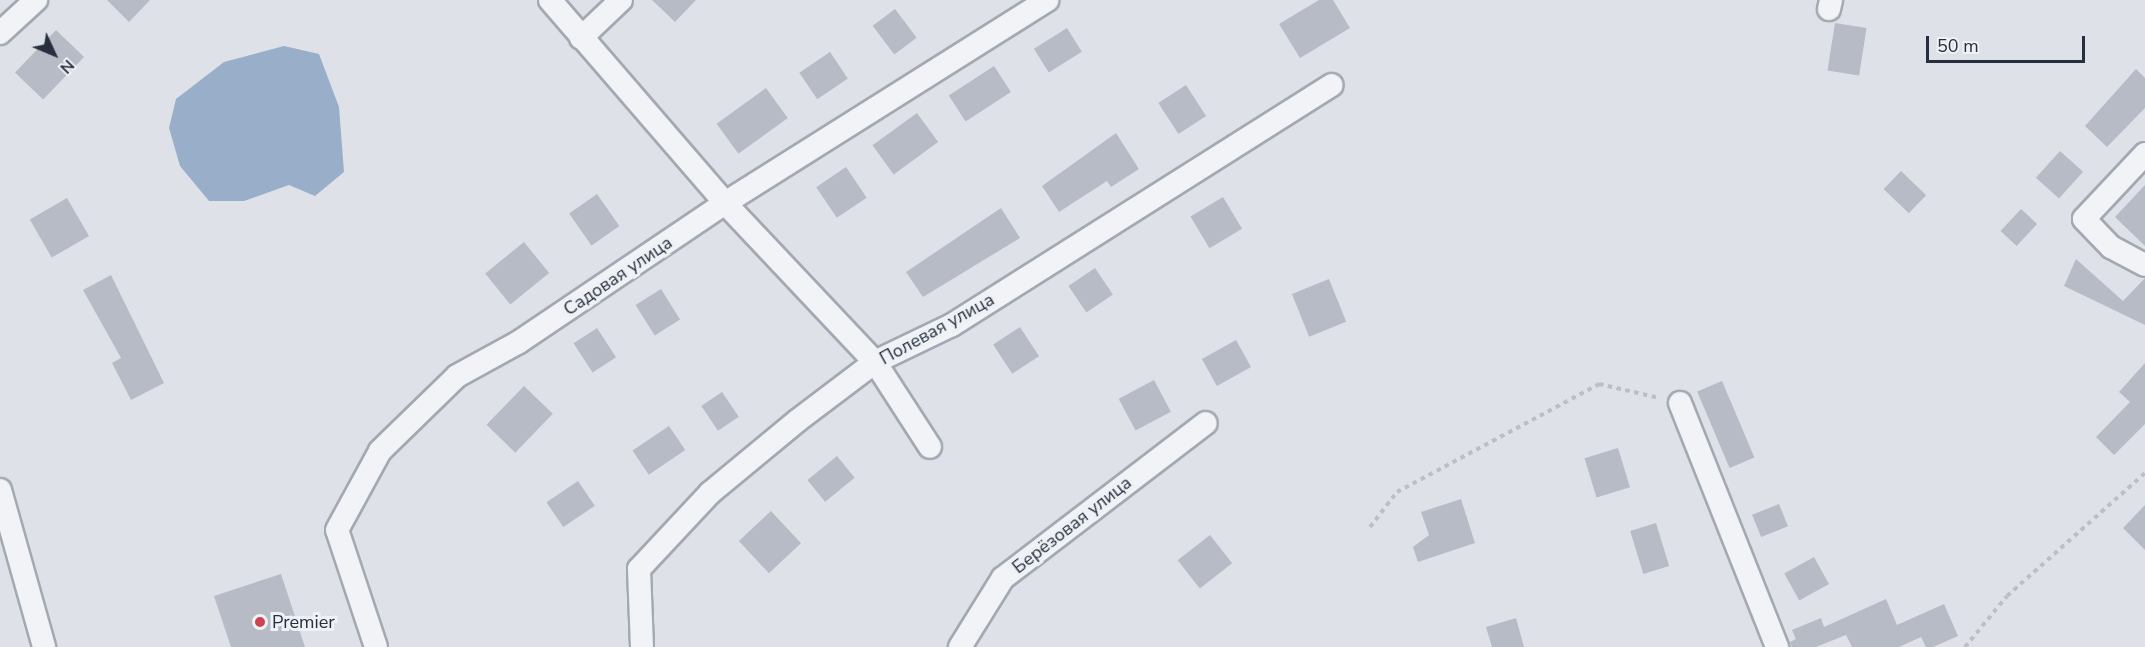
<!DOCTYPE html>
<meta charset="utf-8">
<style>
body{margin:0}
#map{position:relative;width:2145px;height:647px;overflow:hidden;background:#dee2e8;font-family:"Nunito Sans",sans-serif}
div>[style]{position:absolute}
.water>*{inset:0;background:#99aec8}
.building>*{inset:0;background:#b6bbc5;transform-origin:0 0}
.path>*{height:4px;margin-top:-2px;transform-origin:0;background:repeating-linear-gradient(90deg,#bcc0c6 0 4.5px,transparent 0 9px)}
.roads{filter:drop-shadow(2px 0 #a3a9b2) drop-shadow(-2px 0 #a3a9b2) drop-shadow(0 2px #a3a9b2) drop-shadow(0 -2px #a3a9b2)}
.minor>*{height:22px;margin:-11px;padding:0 11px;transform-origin:11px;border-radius:11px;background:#f1f3f6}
.dots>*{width:16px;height:16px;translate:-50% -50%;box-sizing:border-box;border:3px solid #eef1f5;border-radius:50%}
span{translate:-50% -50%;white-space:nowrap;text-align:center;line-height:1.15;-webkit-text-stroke:6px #eef1f5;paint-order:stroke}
.street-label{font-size:18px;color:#272f3f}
.poi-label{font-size:18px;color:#272f3f}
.left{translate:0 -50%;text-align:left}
.north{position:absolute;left:24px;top:24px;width:60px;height:60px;-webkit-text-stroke:4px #eef1f5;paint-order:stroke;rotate:134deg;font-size:16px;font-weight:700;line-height:24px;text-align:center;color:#272f3f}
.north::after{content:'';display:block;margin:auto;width:21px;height:27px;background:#272f3f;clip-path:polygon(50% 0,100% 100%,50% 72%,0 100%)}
.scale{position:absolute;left:1926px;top:36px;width:159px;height:27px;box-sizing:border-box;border:3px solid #272f3f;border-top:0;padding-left:8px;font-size:18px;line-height:21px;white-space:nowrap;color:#272f3f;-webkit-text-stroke:4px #eef1f5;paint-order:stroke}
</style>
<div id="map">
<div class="water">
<div style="clip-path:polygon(284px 46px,319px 54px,339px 107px,344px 172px,315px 196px,289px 185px,244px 201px,209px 201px,180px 166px,169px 128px,176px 99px,224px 62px)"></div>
</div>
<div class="building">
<div style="clip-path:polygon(107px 0,150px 0,129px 22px)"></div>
<div style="clip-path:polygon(652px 0,696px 0,675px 22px)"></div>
<div style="clip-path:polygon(1319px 0,1333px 0,1350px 28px,1300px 58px,1279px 24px)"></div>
<div style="left:895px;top:9px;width:36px;height:28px;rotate:53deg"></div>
<div style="left:1835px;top:23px;width:32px;height:48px;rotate:9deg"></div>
<div style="left:1067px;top:28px;width:28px;height:39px;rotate:58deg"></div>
<div style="left:56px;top:30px;width:39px;height:59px;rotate:44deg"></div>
<div style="left:830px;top:52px;width:32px;height:37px;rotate:56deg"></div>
<div style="left:994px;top:66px;width:31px;height:54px;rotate:57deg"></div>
<div style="clip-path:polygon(2136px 69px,2145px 78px,2145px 108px,2107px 147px,2085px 126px)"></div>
<div style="left:1186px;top:85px;width:37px;height:33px;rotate:57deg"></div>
<div style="left:766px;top:88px;width:37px;height:61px;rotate:54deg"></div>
<div style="left:917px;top:113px;width:36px;height:55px;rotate:54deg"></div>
<div style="clip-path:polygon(1116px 133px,1139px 169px,1111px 187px,1107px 181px,1059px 212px,1042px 186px)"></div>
<div style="left:2060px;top:151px;width:31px;height:36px;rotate:42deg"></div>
<div style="left:846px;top:167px;width:37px;height:36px;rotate:56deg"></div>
<div style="left:1901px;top:171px;width:35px;height:25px;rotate:44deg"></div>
<div style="clip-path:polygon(2145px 185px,2145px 246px,2115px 217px)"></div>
<div style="left:597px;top:194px;width:39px;height:34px;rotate:55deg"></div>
<div style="left:1223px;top:197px;width:37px;height:38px;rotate:59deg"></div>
<div style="left:67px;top:198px;width:44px;height:43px;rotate:60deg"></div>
<div style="clip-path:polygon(1001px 208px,1020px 238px,923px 297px,906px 272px)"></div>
<div style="left:2021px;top:209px;width:22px;height:30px;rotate:43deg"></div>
<div style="left:524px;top:242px;width:40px;height:50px;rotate:51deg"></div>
<div style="clip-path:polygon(2076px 259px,2123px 301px,2145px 278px,2145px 325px,2064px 286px)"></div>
<div style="left:1095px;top:268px;width:32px;height:32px;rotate:56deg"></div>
<div style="clip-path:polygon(111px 275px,164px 383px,131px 400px,112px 363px,121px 358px,83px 290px)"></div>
<div style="left:1329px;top:279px;width:46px;height:40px;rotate:68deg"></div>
<div style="left:661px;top:289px;width:36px;height:30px;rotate:58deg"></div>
<div style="left:1020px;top:327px;width:35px;height:32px;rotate:57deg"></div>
<div style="left:597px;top:328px;width:35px;height:28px;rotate:57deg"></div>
<div style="left:1236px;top:340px;width:31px;height:39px;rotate:61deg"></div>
<div style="clip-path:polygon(2145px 363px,2145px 424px,2114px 455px,2096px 437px,2130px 402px,2119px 392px)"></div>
<div style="left:1154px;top:380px;width:36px;height:40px;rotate:62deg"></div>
<div style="left:1722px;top:381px;width:83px;height:27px;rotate:67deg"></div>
<div style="left:524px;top:386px;width:40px;height:54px;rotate:44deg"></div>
<div style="left:722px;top:392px;width:30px;height:25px;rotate:56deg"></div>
<div style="left:669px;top:426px;width:29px;height:44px;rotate:56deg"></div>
<div style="left:1618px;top:448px;width:41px;height:35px;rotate:73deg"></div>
<div style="left:837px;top:456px;width:28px;height:38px;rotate:51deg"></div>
<div style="left:578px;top:481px;width:30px;height:38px;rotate:56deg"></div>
<div style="clip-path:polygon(1461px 499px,1475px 543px,1418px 562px,1413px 547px,1429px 535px,1421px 512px)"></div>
<div style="left:1779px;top:504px;width:24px;height:29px;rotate:68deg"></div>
<div style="clip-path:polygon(2145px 505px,2145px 550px,2123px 528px)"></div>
<div style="left:771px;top:511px;width:44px;height:44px;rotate:47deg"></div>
<div style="left:1656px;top:523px;width:45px;height:27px;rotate:73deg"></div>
<div style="left:1210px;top:535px;width:36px;height:41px;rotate:52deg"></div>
<div style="left:1814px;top:557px;width:31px;height:34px;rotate:61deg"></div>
<div style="clip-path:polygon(281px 574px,305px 647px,231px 647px,214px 596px)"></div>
<div style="clip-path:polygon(1886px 599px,1897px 625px,1944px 604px,1958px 636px,1933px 647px,1926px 647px,1921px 637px,1899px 647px,1852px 647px,1846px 635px,1816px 647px,1792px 647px,1790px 642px,1796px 639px,1792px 630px,1821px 618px,1824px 627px)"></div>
<div style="clip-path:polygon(1516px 618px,1524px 647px,1492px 647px,1486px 627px)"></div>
</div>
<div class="path">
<div style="left:1370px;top:527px;width:44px;rotate:-52.4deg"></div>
<div style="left:1397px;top:492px;width:229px;rotate:-28.1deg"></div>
<div style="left:1599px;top:384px;width:62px;rotate:13.1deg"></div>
<div style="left:1965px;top:647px;width:66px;rotate:-50.5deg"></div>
<div style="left:2007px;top:596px;width:185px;rotate:-41.7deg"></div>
</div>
<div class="roads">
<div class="minor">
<div style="left:550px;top:0;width:268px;rotate:49.2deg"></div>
<div style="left:725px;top:203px;width:219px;rotate:46.7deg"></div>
<div style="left:875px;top:362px;width:101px;rotate:57.1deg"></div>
<div style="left:1829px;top:9px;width:9px;rotate:-77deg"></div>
<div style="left:0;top:33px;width:49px;rotate:-42.5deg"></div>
<div style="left:581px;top:38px;width:55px;rotate:-43.5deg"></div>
<div style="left:2145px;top:154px;width:89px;rotate:133.2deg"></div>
<div style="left:2084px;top:219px;width:39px;rotate:46deg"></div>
<div style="left:2111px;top:247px;width:38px;rotate:28deg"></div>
<div style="left:1680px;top:403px;width:263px;rotate:68.3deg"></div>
<div style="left:0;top:490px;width:163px;rotate:74.3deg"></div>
<div style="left:376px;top:647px;width:123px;rotate:-108.4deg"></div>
<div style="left:337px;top:530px;width:90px;rotate:-61.4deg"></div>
<div style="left:380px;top:451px;width:107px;rotate:-44.2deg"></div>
<div style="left:457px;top:376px;width:71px;rotate:-28.7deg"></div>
<div style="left:519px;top:342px;width:249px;rotate:-34deg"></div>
<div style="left:725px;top:203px;width:381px;rotate:-32.2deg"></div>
<div style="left:642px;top:647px;width:78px;rotate:-92.2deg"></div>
<div style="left:639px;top:569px;width:104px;rotate:-46.9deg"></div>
<div style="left:710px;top:493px;width:113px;rotate:-39.6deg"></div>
<div style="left:797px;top:421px;width:98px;rotate:-37.1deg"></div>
<div style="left:875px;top:362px;width:85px;rotate:-25.7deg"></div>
<div style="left:952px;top:325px;width:449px;rotate:-32.3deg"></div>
<div style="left:960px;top:647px;width:81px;rotate:-58.1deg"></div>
<div style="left:1003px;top:578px;width:255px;rotate:-37.4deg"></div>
</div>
</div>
<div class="dots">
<div style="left:260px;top:622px;background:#ce4351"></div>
</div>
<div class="street-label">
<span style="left:618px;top:276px;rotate:-34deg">Садовая улица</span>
<span style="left:937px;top:329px;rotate:-29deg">Полевая улица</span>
<span style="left:1072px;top:525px;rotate:-38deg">Берёзовая улица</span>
</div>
<div class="poi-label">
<span class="left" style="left:272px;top:622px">Premier</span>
</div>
<div class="north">N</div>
<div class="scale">50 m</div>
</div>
